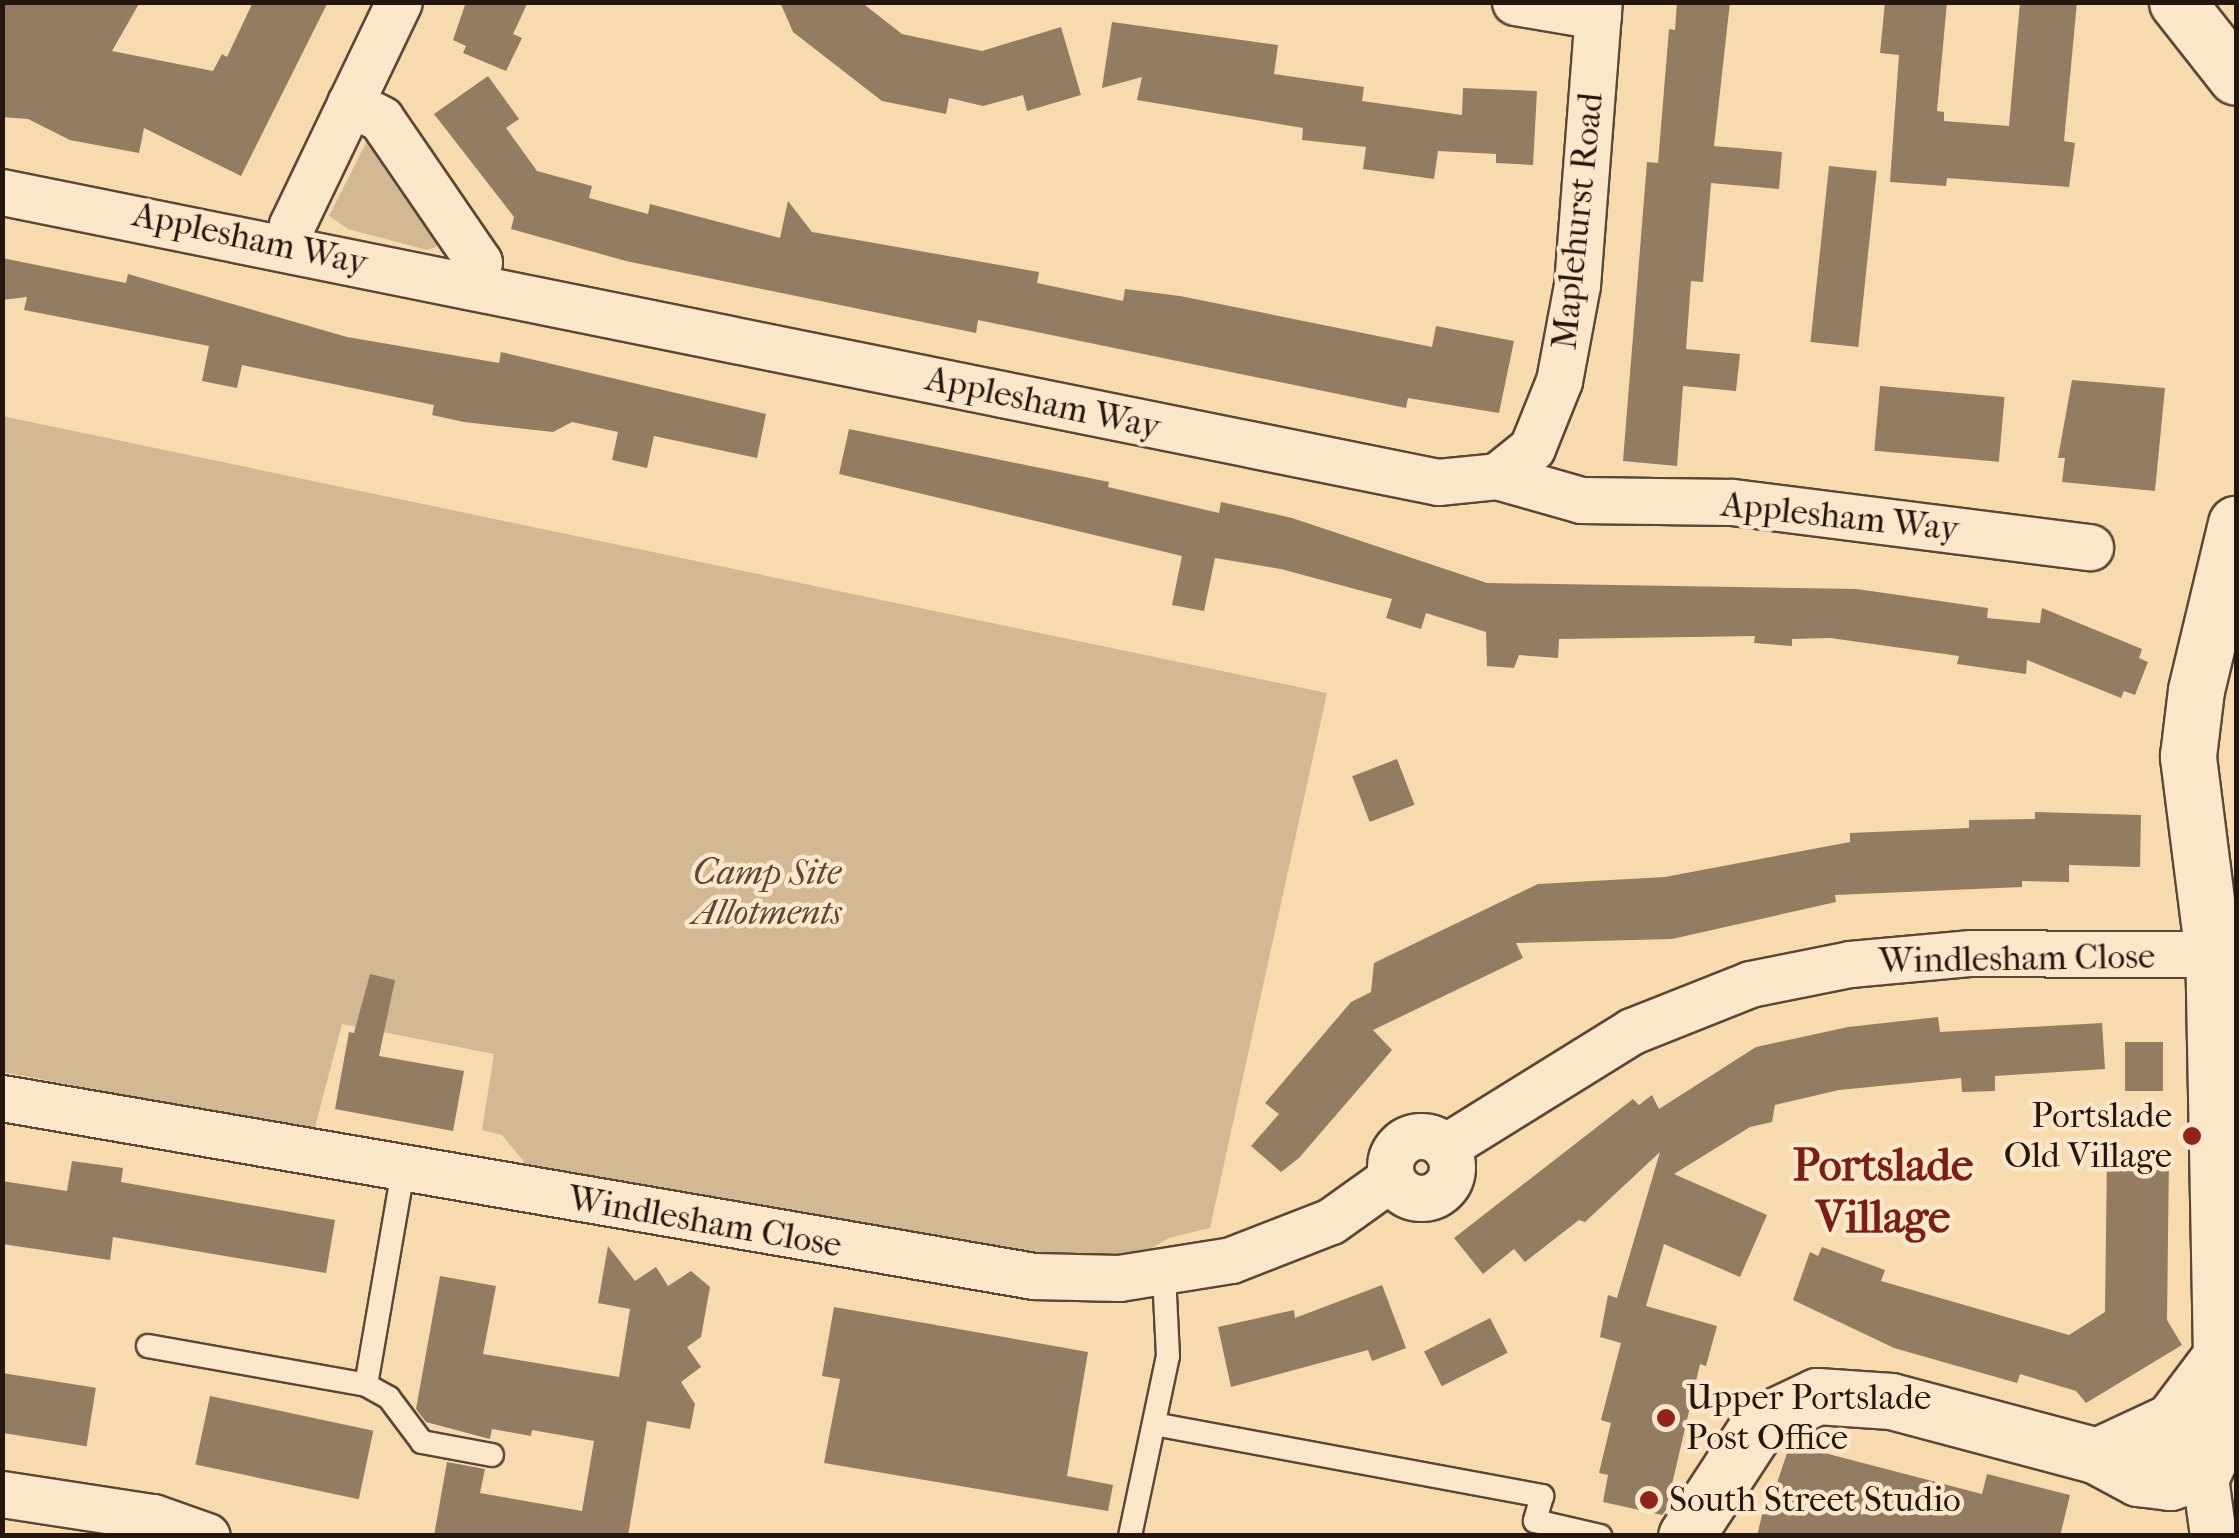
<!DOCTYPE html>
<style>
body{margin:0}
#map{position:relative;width:2239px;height:1538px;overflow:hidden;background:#f7daae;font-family:"IM FELL French Canon",serif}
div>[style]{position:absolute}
.green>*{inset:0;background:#d3b993}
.building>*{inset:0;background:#937c62;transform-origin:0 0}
.roads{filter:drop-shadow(2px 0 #5a4738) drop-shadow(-2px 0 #5a4738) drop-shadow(0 2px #5a4738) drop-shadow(0 -2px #5a4738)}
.lane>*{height:22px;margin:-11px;padding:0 11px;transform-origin:11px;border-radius:11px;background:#fae7ca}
.street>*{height:45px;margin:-22.5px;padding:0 22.5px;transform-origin:22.5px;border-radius:22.5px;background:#fae7ca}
.street>.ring{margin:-22.5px;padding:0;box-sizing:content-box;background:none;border:45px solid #fae7ca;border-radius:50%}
.secondary>*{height:55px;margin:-27.5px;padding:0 27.5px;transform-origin:27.5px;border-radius:27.5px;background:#fae7ca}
.dots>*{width:28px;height:28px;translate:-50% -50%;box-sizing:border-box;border:5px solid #fae7ca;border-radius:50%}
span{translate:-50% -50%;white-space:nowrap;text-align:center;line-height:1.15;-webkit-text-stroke:9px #fae7ca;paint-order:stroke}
.street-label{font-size:35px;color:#261610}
.park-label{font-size:35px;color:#5a4737;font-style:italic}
.poi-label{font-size:35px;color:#261610}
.right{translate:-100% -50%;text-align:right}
.left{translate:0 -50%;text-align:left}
.district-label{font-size:45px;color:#7a1f14;font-weight:700}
.frame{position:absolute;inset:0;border:5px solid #261610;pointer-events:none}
</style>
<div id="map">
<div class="green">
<div style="clip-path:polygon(368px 139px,441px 240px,436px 247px,427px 250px,348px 229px,329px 216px)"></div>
<div style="clip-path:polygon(2px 416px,1327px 693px,1210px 1228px,1169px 1238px,1134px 1258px,1047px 1255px,529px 1168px,502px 1135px,482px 1130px,494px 1054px,342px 1024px,314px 1131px,3px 1072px)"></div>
</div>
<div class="building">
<div style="clip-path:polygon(2px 2px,140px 2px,112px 51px,213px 71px,222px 54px,227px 57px,253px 2px,328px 2px,241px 176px,144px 128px,139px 153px,70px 140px,28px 119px,2px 117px)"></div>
<div style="clip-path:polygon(466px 2px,528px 2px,513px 34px,522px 38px,506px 71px,463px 53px,466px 46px,453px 40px)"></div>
<div style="clip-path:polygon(780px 2px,861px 2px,902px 34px,982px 51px,1061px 27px,1081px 95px,1027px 111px,1023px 95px,983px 106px,949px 98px,946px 114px,882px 101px,793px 32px)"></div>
<div style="clip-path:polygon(1677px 2px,1730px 2px,1714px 146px,1782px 152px,1779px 189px,1711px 183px,1703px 282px,1691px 281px,1686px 349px,1740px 354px,1736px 391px,1683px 386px,1677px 466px,1623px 461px,1647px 162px,1658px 163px,1669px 29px,1675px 30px)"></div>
<div style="clip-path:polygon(1885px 2px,1947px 2px,1937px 111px,1944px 112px,1944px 121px,2009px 126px,2020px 2px,2077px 2px,2064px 141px,2075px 143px,2069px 187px,1947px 178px,1946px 186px,1890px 182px,1899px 55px,1880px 53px)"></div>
<div style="clip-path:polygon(1112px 22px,1278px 45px,1274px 74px,1364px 87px,1362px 101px,1462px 115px,1463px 88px,1537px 91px,1533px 165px,1496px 163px,1496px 154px,1438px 151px,1434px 179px,1363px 169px,1366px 147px,1302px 140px,1303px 128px,1137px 100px,1142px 77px,1102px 88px)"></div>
<div style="clip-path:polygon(488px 76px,519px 119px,506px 128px,537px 171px,592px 186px,589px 198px,648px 214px,650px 204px,780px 238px,788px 201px,812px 232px,1039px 272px,1037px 283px,1123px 301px,1125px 289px,1180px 296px,1432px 347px,1436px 326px,1514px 341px,1499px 413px,1408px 398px,1406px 408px,978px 320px,976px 333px,626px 261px,511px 229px,514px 217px,434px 114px)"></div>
<div style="left:1829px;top:166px;width:48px;height:177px;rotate:6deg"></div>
<div style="clip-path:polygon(2px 258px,126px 283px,128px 274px,347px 337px,499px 363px,501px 352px,766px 414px,757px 458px,654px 436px,647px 468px,612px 460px,618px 432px,572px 422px,553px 432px,464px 422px,432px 415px,434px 405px,242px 365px,237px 388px,202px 381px,209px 346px,24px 310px,27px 297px,2px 300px)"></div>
<div style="clip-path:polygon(2072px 380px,2165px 388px,2155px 491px,2062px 482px,2065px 458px,2058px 458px)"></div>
<div style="left:1880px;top:386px;width:125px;height:65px;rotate:5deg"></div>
<div style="clip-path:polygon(849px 429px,1109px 482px,1108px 487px,1219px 513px,1221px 502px,1292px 518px,1487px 583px,1857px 589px,1988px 608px,1987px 618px,2040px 623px,2042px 608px,2142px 649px,2139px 658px,2148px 662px,2135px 695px,2124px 691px,2121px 698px,2027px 660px,2026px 674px,1957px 664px,1959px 656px,1830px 638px,1792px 639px,1792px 646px,1754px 643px,1755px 636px,1559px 639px,1558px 658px,1519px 655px,1514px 668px,1487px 666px,1486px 632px,1426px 613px,1421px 629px,1386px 618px,1392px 599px,1281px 569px,1215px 558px,1204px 611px,1172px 605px,1182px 556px,839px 474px)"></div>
<div style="left:1397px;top:759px;width:49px;height:48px;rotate:69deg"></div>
<div style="clip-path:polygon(2035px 812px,2141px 815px,2140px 867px,2069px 865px,2069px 882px,2022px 881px,2022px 887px,1835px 895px,1836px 902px,1672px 939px,1516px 943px,1523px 958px,1373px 1030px,1392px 1050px,1299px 1158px,1281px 1172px,1251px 1146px,1279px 1114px,1265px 1103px,1351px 1002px,1371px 992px,1374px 963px,1538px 884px,1665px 877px,1850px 842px,1850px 833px,1969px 828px,1969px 820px,2035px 819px)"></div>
<div style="clip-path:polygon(370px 974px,395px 980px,379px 1056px,464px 1071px,453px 1131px,335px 1109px,349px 1032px,354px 1033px)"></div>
<div style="clip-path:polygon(1938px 1017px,1940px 1032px,2102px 1023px,2105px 1069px,1995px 1076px,1995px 1091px,1962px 1092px,1961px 1078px,1839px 1090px,1775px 1105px,1772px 1122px,1750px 1127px,1674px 1174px,1767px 1215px,1740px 1277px,1664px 1244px,1646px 1306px,1717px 1326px,1706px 1366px,1700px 1364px,1666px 1510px,1662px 1515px,1603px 1502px,1608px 1475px,1599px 1473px,1611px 1423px,1601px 1420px,1621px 1343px,1600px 1337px,1608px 1295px,1617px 1298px,1660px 1152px,1585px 1222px,1579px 1220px,1525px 1262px,1514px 1249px,1483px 1274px,1454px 1238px,1633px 1099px,1639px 1105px,1652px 1095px,1659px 1109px,1756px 1047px,1848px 1027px)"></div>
<div style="left:2163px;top:1042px;width:49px;height:38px;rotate:90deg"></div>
<div style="clip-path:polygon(2107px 1156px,2169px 1156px,2167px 1320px,2182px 1345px,2086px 1403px,2076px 1391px,2020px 1374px,2017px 1383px,1894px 1348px,1793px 1300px,1810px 1252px,1818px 1256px,1822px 1247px,1885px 1270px,1881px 1281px,2069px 1335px,2105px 1312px)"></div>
<div style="clip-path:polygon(72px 1161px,123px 1168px,121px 1182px,335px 1220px,326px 1273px,113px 1237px,110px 1260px,2px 1244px,2px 1181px,67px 1191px)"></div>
<div style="clip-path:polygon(608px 1246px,635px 1281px,656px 1267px,668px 1286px,691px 1271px,710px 1287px,701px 1337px,687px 1347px,701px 1367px,681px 1382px,695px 1404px,690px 1429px,647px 1421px,628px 1536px,434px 1536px,447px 1462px,485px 1469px,480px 1493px,582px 1511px,594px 1441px,532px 1430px,531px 1436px,492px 1429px,490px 1439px,426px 1422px,416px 1409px,440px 1276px,496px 1286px,483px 1354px,619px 1377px,630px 1309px,598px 1303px)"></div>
<div style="clip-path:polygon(1382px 1285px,1406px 1348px,1372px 1361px,1368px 1350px,1231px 1387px,1218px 1327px,1294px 1310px,1295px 1318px)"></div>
<div style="clip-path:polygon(834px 1307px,1088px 1352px,1067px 1476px,1113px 1485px,1108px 1511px,824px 1463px,840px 1379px,822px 1376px)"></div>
<div style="left:1490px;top:1318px;width:39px;height:74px;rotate:63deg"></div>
<div style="left:2px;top:1373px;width:95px;height:59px;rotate:9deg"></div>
<div style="left:210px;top:1396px;width:167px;height:70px;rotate:12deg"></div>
<div style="clip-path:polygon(1790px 1444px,1982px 1494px,1987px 1474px,2070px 1495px,2060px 1536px,1757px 1536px,1769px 1485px,1777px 1483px)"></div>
</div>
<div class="roads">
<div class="lane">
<div style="left:148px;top:1346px;width:221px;rotate:10.1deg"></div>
<div style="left:366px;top:1385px;width:218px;rotate:-80.2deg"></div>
<div style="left:366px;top:1385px;width:26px;rotate:29deg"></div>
<div style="left:389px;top:1398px;width:55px;rotate:53.1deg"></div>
<div style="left:422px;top:1442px;width:71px;rotate:10.5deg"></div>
<div style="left:1154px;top:1424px;width:395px;rotate:10.5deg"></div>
<div style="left:1542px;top:1496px;width:26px;rotate:106deg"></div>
<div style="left:1535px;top:1521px;width:67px;rotate:13deg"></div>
<div style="left:1130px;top:1536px;width:184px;rotate:-78.1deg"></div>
<div style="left:1168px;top:1356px;width:83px;rotate:-92.8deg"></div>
</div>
<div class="street">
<div style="left:1515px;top:2px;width:84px;rotate:9.6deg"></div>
<div style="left:350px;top:103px;width:35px;rotate:27deg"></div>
<div style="left:381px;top:119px;width:173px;rotate:55.6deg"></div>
<div style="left:479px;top:262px;width:24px;rotate:102deg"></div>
<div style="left:2px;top:192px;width:1465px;rotate:11.42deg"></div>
<div style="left:1438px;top:482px;width:59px;rotate:-5.8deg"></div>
<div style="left:1497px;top:476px;width:87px;rotate:15.9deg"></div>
<div style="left:1581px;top:500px;width:151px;rotate:0.8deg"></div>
<div style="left:1732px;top:502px;width:361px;rotate:7.2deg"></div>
<div style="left:288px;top:247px;width:22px;rotate:-80deg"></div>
<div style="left:292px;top:225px;width:247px;rotate:-64.4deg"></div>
<div style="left:1497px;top:476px;width:45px;rotate:-38.7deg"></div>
<div style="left:1532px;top:448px;width:72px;rotate:-68.1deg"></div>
<div style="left:1559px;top:381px;width:98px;rotate:-79.4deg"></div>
<div style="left:1577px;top:285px;width:284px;rotate:-85.6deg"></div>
<div style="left:2px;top:1098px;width:1047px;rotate:9.79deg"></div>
<div style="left:1034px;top:1276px;width:85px;rotate:1.3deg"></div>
<div style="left:1119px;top:1278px;width:113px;rotate:-9.1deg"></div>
<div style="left:1231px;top:1260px;width:107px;rotate:-21.3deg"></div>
<div style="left:1331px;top:1221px;width:74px;rotate:-35.6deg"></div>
<div class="ring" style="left:1390px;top:1136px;width:17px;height:17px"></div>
<div style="left:1445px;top:1147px;width:220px;rotate:-31.8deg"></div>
<div style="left:1632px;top:1031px;width:127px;rotate:-21.7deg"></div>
<div style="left:1750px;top:984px;width:102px;rotate:-11.3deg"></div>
<div style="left:1850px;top:964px;width:122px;rotate:-5.2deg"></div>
<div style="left:1972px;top:953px;width:264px;rotate:0.4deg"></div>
<div style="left:2186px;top:1444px;width:32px;rotate:55deg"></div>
<div style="left:2204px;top:1470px;width:67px;rotate:82.2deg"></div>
<div style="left:2px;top:1494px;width:153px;rotate:8.7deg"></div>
<div style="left:153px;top:1517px;width:57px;rotate:19.4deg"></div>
</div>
<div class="secondary">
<div style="left:2177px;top:2px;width:95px;rotate:51.8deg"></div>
<div style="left:2097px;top:1456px;width:83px;rotate:-25deg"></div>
<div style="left:2172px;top:1421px;width:81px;rotate:-53deg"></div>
<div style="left:1686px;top:1536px;width:135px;rotate:-56.8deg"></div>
<div style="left:1760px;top:1423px;width:63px;rotate:-25.3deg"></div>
<div style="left:1817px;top:1396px;width:74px;rotate:3.9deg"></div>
<div style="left:1891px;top:1401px;width:213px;rotate:14.9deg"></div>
<div style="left:2097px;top:1456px;width:47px;rotate:28.2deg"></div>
<div style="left:2138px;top:1478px;width:32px;rotate:7deg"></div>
<div style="left:2170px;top:1482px;width:36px;rotate:-19deg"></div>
<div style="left:2204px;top:1470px;width:44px;rotate:-64.6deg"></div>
<div style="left:2223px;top:1430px;width:36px;rotate:-82deg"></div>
<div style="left:2228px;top:1394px;width:39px;rotate:-100deg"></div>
<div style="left:2221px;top:1356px;width:401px;rotate:-91.1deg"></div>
<div style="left:2213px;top:955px;width:201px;rotate:-97.2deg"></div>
<div style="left:2188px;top:756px;width:66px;rotate:-83.1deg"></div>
<div style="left:2196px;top:690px;width:171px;rotate:-76.5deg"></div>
</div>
</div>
<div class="dots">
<div style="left:2192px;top:1136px;background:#8f2418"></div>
<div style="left:1666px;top:1418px;background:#8f2418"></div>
<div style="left:1649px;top:1500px;background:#8f2418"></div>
</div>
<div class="street-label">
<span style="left:1578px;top:221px;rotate:-84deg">Maplehurst Road</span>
<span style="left:250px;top:239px;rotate:12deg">Applesham Way</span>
<span style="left:1043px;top:403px;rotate:12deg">Applesham Way</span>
<span style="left:1840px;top:517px;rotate:6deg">Applesham Way</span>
<span style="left:2017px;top:959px;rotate:-1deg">Windlesham Close</span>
<span style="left:705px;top:1222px;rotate:10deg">Windlesham Close</span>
</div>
<div class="park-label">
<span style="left:767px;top:893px">Camp Site<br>Allotments</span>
</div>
<div class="poi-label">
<span class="right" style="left:2172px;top:1136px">Portslade<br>Old Village</span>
<span class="left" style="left:1686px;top:1418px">Upper Portslade<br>Post Office</span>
<span class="left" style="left:1669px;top:1500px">South Street Studio</span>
</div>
<div class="district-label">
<span style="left:1883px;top:1192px">Portslade<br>Village</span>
</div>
<div class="frame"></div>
</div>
